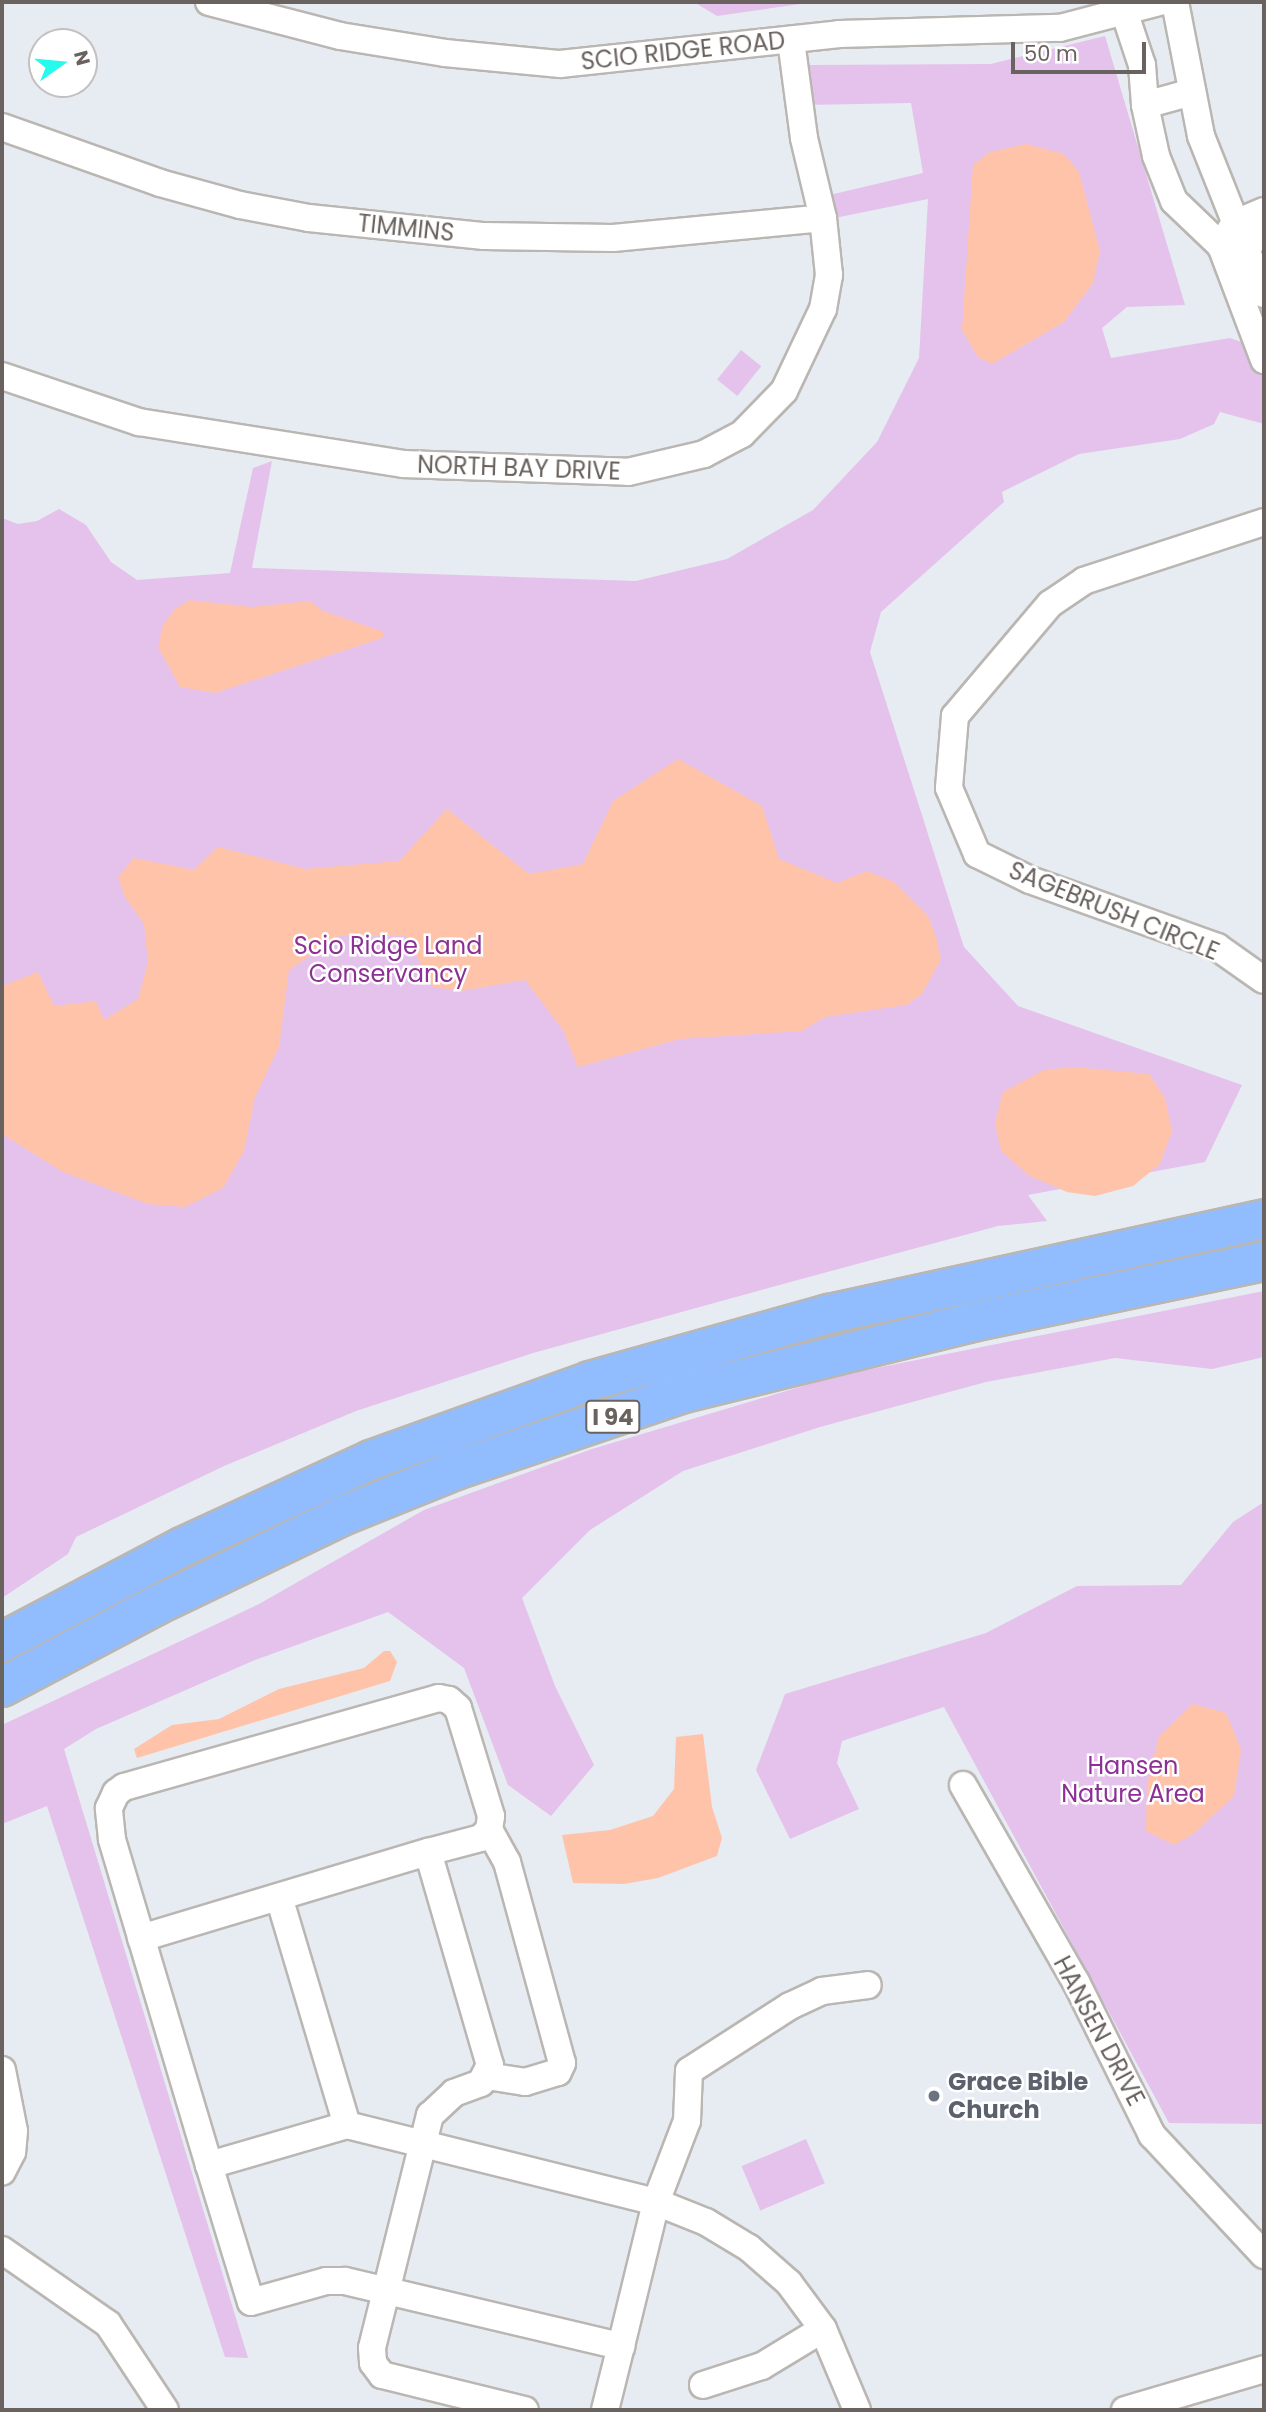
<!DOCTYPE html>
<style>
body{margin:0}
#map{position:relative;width:1266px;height:2412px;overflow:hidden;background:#e7ebf2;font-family:Poppins,sans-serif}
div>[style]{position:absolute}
.green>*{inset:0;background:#e5c2eb;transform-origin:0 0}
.water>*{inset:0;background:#ffc3aa}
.roads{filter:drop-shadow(2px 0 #bab6b2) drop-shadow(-2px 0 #bab6b2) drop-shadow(0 2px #bab6b2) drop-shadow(0 -2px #bab6b2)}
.minor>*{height:26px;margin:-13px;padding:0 13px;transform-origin:13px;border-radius:13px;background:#fff}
.highway>*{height:38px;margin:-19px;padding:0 19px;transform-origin:19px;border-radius:19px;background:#91bdff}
.dots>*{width:19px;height:19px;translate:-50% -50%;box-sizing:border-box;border:4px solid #fff;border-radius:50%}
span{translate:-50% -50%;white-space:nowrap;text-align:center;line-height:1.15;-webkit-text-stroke:5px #fff;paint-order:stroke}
.shield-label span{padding:2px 5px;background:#fff;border:2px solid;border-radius:5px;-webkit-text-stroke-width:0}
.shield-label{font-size:23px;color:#69625e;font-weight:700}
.street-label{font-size:24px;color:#69625e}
.park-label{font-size:24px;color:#8c3095}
.worship-label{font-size:24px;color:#5b616d;font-weight:700}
.left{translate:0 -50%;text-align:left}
.frame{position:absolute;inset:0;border:4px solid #69625e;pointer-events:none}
.north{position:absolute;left:28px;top:28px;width:70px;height:70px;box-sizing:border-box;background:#fff;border:2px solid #c3c0bf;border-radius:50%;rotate:75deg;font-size:19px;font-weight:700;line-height:28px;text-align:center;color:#69625e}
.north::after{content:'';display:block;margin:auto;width:24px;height:32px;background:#25faec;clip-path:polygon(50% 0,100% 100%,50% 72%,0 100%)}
.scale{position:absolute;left:1011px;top:42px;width:135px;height:32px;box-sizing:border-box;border:4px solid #69625e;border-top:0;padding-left:9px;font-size:21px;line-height:24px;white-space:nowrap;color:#69625e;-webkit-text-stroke:5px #fff;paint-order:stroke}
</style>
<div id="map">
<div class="green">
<div style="clip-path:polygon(694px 2px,814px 2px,717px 16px)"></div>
<div style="clip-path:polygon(1105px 36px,1185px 305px,1127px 307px,1102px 328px,1111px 358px,1230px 338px,1264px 350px,1264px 424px,1220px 412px,1214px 424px,1180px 439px,1079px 454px,1002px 492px,1004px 502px,881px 612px,870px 652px,964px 947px,1018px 1006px,1242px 1085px,1205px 1162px,1028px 1195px,1047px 1221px,998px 1226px,794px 1281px,533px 1353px,356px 1411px,224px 1466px,76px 1537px,68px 1554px,2px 1598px,2px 518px,18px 524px,37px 521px,59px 509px,86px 525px,111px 562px,137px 580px,230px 573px,253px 468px,272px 461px,252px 568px,636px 581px,727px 559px,813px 510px,877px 442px,919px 358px,928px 199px,825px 220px,821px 197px,923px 173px,911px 103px,804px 105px,810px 65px,991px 64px)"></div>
<div style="left:741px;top:350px;width:26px;height:38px;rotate:39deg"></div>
<div style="clip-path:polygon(1264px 1291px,1264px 1357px,1212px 1369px,1115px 1358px,986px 1382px,820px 1427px,683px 1471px,590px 1530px,522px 1598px,555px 1686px,594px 1765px,551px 1816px,508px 1785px,464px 1668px,388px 1612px,255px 1660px,96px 1729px,64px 1749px,248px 2358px,225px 2357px,47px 1806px,2px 1824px,2px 1725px,259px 1604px,424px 1510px,592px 1449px,836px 1376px)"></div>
<div style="clip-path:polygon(1264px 1502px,1264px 2124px,1169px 2123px,944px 1707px,842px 1741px,837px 1763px,859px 1809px,790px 1839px,756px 1770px,785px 1694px,986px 1633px,1077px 1586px,1181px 1585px,1233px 1522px)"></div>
<div style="left:806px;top:2139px;width:48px;height:70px;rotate:67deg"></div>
</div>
<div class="water">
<div style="clip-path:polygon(1026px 144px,1064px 154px,1079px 172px,1100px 251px,1093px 283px,1064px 322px,992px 364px,978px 357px,962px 330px,973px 165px,990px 152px)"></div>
<div style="clip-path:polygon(190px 600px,251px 607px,310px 601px,323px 611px,384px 632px,382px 638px,215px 693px,180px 687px,158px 647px,163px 625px,175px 609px)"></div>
<div style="clip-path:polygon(678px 759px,762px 806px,779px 859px,837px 883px,867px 871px,894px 882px,928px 916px,936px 937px,941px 959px,922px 994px,906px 1005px,825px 1017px,802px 1031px,680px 1039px,578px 1067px,563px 1030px,525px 980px,461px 991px,433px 987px,406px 936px,339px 936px,289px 970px,279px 1047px,255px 1097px,244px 1151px,223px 1188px,185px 1207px,148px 1204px,63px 1172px,2px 1134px,2px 986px,38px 972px,54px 1006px,96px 1001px,104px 1020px,138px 999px,148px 962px,144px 924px,125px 897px,118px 877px,134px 858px,194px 870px,218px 847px,305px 869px,399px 861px,447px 809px,529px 874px,583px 864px,613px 801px)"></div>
<div style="clip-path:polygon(1073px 1067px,1149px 1074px,1165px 1098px,1172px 1131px,1160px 1164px,1133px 1186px,1095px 1196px,1067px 1192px,1028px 1175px,1001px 1151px,995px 1123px,1003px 1092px,1044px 1070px)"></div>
<div style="clip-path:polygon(384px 1651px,390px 1651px,397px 1662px,390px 1681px,137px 1758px,134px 1749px,172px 1725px,219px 1719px,279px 1689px,364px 1668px)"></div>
<div style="clip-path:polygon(1193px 1704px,1226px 1713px,1241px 1749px,1234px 1796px,1193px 1834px,1174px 1845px,1146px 1831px,1147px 1785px,1159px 1736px)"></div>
<div style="clip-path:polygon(703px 1734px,712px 1807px,722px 1838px,717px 1856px,658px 1878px,624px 1884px,573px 1883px,562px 1835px,610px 1830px,653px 1816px,674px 1789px,676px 1737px)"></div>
</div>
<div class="roads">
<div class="minor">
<div style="left:209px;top:2px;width:135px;rotate:14.5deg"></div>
<div style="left:340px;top:36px;width:106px;rotate:9.2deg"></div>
<div style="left:445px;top:53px;width:116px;rotate:5.5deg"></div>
<div style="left:560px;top:64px;width:281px;rotate:-6.1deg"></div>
<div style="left:839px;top:34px;width:221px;rotate:-1.6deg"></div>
<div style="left:1060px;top:28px;width:102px;rotate:-14.7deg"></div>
<div style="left:1175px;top:2px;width:136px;rotate:79deg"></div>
<div style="left:1201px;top:136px;width:170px;rotate:68.3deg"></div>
<div style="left:1125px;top:14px;width:54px;rotate:71.6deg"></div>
<div style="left:1142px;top:65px;width:40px;rotate:85.7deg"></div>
<div style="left:1145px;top:105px;width:52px;rotate:77.8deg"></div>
<div style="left:1156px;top:156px;width:48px;rotate:68.2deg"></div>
<div style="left:1174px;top:201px;width:65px;rotate:43.8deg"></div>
<div style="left:1221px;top:246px;width:122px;rotate:69.3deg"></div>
<div style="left:1145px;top:105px;width:49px;rotate:-15.5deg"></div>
<div style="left:2px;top:127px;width:168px;rotate:19.5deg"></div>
<div style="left:160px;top:183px;width:83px;rotate:15.4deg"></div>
<div style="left:240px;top:205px;width:70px;rotate:10.7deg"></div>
<div style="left:309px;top:218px;width:176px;rotate:5.9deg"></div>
<div style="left:484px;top:236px;width:129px;rotate:0.9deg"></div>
<div style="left:613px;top:238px;width:211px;rotate:-5.4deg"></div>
<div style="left:1264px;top:211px;width:33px;rotate:157deg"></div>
<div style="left:1234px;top:224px;width:26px;rotate:121deg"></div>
<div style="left:1221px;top:246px;width:22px;rotate:-3deg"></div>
<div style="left:1243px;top:245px;width:23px;rotate:-25deg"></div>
<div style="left:2px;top:376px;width:145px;rotate:18.6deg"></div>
<div style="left:139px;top:422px;width:267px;rotate:9deg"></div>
<div style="left:403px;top:464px;width:225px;rotate:2deg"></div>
<div style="left:628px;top:472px;width:78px;rotate:-13.3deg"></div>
<div style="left:704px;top:454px;width:43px;rotate:-27.8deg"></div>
<div style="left:742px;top:434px;width:60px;rotate:-45.7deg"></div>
<div style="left:784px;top:391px;width:91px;rotate:-64.6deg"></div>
<div style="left:823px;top:309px;width:35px;rotate:-80deg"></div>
<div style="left:829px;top:275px;width:57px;rotate:-96deg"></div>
<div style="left:823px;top:218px;width:82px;rotate:-103.4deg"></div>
<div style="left:804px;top:138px;width:99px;rotate:-97.6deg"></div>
<div style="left:1264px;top:522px;width:189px;rotate:161.9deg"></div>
<div style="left:1084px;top:581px;width:41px;rotate:145.9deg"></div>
<div style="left:1050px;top:604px;width:147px;rotate:130.3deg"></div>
<div style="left:955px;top:716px;width:72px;rotate:94.8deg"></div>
<div style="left:949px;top:788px;width:72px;rotate:67deg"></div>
<div style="left:977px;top:854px;width:59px;rotate:26.1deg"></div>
<div style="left:1030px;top:880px;width:199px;rotate:19.7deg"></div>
<div style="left:1217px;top:947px;width:57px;rotate:35.1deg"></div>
<div style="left:963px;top:1785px;width:227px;rotate:60.2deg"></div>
<div style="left:1076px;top:1982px;width:171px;rotate:63.6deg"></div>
<div style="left:1152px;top:2135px;width:164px;rotate:47deg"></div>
<div style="left:279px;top:1897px;width:238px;rotate:73.4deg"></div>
<div style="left:141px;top:1938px;width:300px;rotate:-16.7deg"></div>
<div style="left:2px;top:2070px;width:62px;rotate:78.9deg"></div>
<div style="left:14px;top:2131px;width:21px;rotate:95deg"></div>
<div style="left:12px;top:2152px;width:22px;rotate:117deg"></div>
<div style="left:487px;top:2076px;width:38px;rotate:9deg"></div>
<div style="left:525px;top:2082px;width:34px;rotate:-17deg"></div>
<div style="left:558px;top:2072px;width:10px;rotate:-66deg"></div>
<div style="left:562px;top:2063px;width:208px;rotate:-105.3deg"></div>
<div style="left:507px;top:1862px;width:37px;rotate:-119deg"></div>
<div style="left:209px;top:2165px;width:340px;rotate:-106.6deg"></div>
<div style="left:112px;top:1839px;width:31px;rotate:-96deg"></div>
<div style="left:109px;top:1808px;width:17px;rotate:-65deg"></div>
<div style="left:116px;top:1793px;width:10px;rotate:-37deg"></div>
<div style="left:124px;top:1787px;width:327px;rotate:-15.8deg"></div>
<div style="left:439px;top:1698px;width:10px;rotate:11deg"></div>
<div style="left:449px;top:1700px;width:12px;rotate:42deg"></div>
<div style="left:458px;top:1708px;width:113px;rotate:73deg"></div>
<div style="left:491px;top:1816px;width:14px;rotate:98deg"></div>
<div style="left:489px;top:1830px;width:11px;rotate:135deg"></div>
<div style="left:481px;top:1838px;width:55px;rotate:165.2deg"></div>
<div style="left:428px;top:1852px;width:222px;rotate:73.8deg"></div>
<div style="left:490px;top:2065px;width:20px;rotate:117deg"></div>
<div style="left:481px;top:2083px;width:29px;rotate:160deg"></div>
<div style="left:454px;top:2093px;width:33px;rotate:137deg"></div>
<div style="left:430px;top:2115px;width:240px;rotate:104deg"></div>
<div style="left:372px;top:2348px;width:15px;rotate:86deg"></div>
<div style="left:373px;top:2363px;width:15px;rotate:53deg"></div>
<div style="left:382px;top:2375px;width:147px;rotate:13.8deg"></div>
<div style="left:2px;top:2250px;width:129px;rotate:34.9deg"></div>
<div style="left:108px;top:2324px;width:103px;rotate:56.5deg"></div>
<div style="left:703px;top:2385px;width:62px;rotate:-17.9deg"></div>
<div style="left:762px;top:2366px;width:71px;rotate:-31.2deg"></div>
<div style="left:605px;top:2410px;width:66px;rotate:-76deg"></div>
<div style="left:857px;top:2410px;width:88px;rotate:-112.8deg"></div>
<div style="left:823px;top:2329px;width:57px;rotate:-126.5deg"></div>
<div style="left:789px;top:2283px;width:53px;rotate:-138.8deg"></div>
<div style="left:749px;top:2248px;width:50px;rotate:-148.8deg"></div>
<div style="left:706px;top:2222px;width:54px;rotate:-158.2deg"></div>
<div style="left:656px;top:2202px;width:318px;rotate:-166deg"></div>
<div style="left:347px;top:2125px;width:144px;rotate:163.8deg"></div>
<div style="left:209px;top:2165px;width:143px;rotate:73deg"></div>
<div style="left:251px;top:2302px;width:78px;rotate:-15.6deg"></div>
<div style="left:326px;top:2281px;width:19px"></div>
<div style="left:345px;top:2281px;width:284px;rotate:13.3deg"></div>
<div style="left:621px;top:2346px;width:148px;rotate:-76.3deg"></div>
<div style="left:656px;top:2202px;width:87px;rotate:-69.1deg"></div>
<div style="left:687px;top:2121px;width:50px;rotate:-87.7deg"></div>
<div style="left:689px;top:2071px;width:120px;rotate:-32.8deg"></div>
<div style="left:790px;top:2006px;width:35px;rotate:-25deg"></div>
<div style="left:822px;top:1991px;width:46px;rotate:-7.4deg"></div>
<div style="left:1125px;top:2410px;width:145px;rotate:-16.4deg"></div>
</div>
<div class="highway">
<div style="left:2px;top:1642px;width:204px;rotate:-27.8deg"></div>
<div style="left:182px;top:1547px;width:208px;rotate:-24.7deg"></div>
<div style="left:371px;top:1460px;width:233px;rotate:-19.8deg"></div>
<div style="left:590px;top:1381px;width:248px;rotate:-15.7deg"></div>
<div style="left:829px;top:1314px;width:445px;rotate:-12.3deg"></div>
<div style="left:2px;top:1687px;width:175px;rotate:-27.9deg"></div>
<div style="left:157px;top:1605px;width:208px;rotate:-25.7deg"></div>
<div style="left:344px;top:1515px;width:121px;rotate:-21.9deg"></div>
<div style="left:456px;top:1470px;width:241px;rotate:-18.7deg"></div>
<div style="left:684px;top:1393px;width:297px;rotate:-13.8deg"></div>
<div style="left:972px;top:1322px;width:298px;rotate:-11.8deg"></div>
</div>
</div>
<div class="dots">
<div style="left:934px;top:2096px;background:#6b7280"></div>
</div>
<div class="shield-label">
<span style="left:613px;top:1417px">I 94</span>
</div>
<div class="street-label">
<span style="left:683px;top:51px;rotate:-6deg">SCIO RIDGE ROAD</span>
<span style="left:406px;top:228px;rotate:6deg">TIMMINS</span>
<span style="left:519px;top:468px;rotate:2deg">NORTH BAY DRIVE</span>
<span style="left:1114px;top:911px;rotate:22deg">SAGEBRUSH CIRCLE</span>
<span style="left:1099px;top:2031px;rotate:62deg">HANSEN DRIVE</span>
</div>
<div class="park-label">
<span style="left:388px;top:960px">Scio Ridge Land<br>Conservancy</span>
<span style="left:1133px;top:1780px">Hansen<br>Nature Area</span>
</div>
<div class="worship-label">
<span class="left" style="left:948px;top:2096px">Grace Bible<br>Church</span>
</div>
<div class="frame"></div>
<div class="north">N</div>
<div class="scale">50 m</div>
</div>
